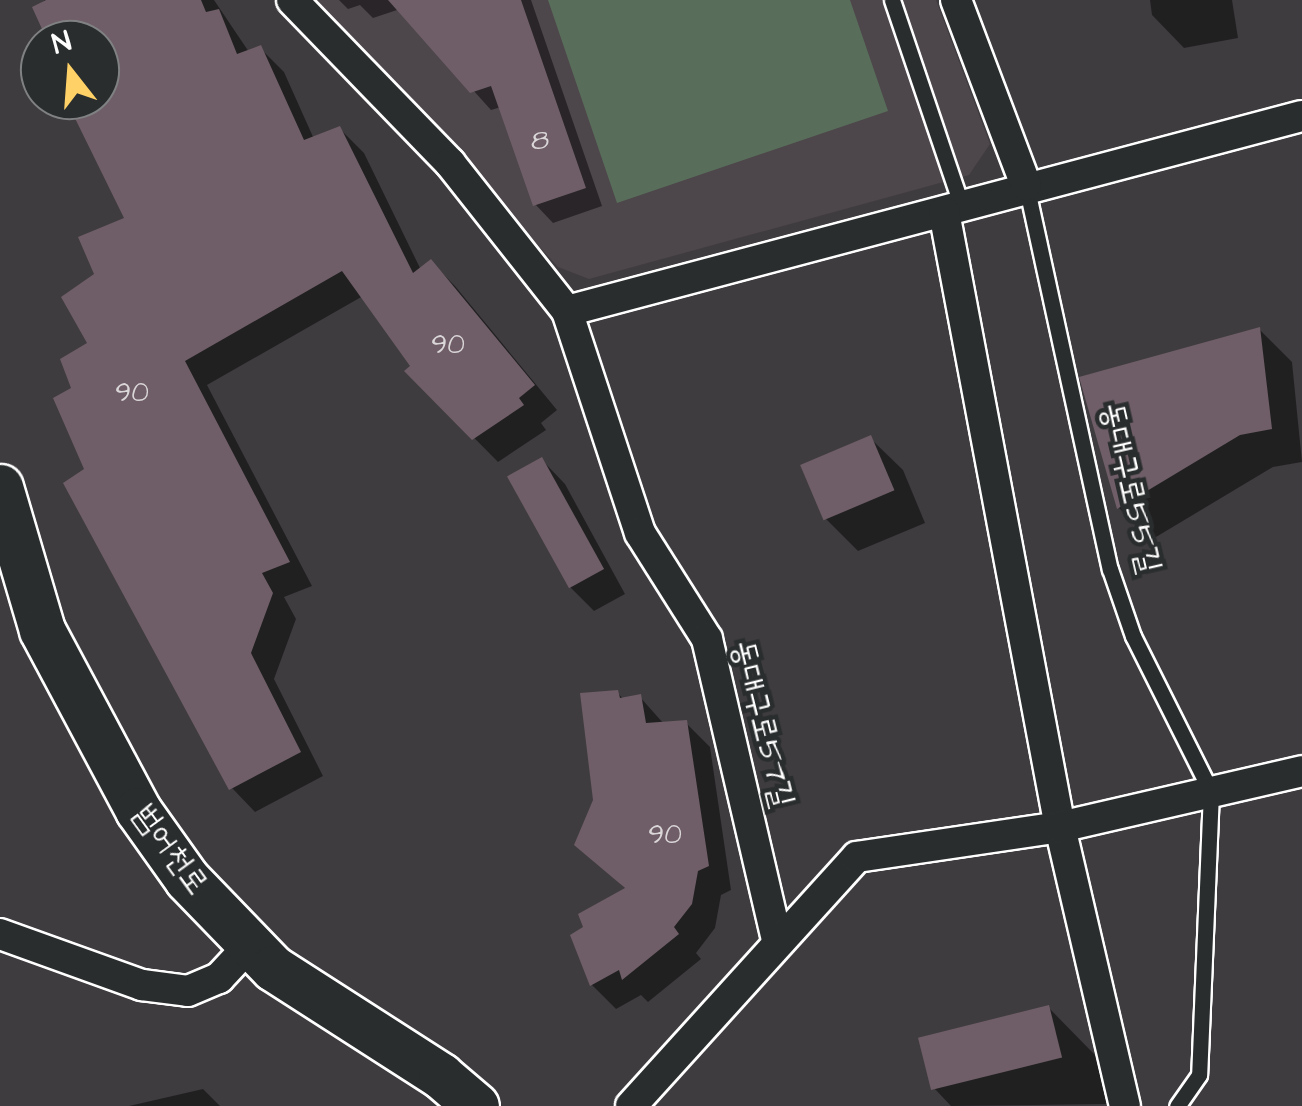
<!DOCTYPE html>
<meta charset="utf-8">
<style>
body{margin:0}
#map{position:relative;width:1302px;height:1106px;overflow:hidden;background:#3f3c3f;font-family:"Architects Daughter","Poor Story",sans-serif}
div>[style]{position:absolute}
.built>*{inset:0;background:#4d464b}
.green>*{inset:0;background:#596e5a}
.shadow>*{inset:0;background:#0007}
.building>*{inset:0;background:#6f5e67;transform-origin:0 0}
.roads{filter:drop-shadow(2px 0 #fff) drop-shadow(-2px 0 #fff) drop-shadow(0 2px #fff) drop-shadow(0 -2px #fff)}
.service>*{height:15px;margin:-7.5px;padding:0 7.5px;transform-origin:7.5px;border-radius:7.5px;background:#2a2d2e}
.minor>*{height:30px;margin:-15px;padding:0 15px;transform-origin:15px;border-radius:15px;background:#2a2d2e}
.secondary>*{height:45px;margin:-22.5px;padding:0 22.5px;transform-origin:22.5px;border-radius:22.5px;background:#2a2d2e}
span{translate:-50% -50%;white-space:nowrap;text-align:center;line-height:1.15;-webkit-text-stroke:9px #2a2d2e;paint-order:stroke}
.number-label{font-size:28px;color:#dbd7d9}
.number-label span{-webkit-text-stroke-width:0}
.street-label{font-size:32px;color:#fff}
.north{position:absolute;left:20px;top:20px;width:100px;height:100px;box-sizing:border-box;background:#2a2d2e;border:2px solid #7f8182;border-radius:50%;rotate:343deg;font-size:28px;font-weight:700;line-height:40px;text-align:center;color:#fff}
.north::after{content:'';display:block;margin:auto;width:35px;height:45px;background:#ffd166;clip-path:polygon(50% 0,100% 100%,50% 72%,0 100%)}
</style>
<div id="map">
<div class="built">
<div style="clip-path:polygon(313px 0,936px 0,990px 144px,969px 175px,589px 279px,558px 267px)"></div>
</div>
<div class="green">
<div style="clip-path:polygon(548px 0,850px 0,888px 111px,617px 203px)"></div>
</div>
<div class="shadow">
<div style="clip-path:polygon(45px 0,214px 0,249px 52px,260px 48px,284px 72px,314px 139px,340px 129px,364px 153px,421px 270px,431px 262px,455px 286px,557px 410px,541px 423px,546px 430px,498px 462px,408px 371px,414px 366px,363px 296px,207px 385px,312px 586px,284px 597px,296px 619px,274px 679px,323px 776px,255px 812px,232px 788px,88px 470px,74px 389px,91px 344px,97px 275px,127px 220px,69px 100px,100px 100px,100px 40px,47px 40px,35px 8px)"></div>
<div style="clip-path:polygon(339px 0,531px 0,602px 206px,553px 223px,535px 204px,501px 107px,491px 110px,400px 9px,373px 18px,360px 5px,348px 9px)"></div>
<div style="clip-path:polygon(1150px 0,1232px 0,1238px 38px,1184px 48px,1152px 15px)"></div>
<div style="clip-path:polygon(1259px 329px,1292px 362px,1302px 462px,1273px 467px,1151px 540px,1119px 508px,1082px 378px)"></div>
<div style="clip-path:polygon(870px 438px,903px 470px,925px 523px,858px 551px,825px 518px)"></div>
<div style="clip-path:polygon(542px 460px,565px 484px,625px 594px,594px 611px,570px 587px)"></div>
<div style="clip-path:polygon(617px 692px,624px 700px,640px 697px,664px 724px,686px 723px,710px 747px,731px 890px,721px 895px,715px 928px,696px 953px,701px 959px,648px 1002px,641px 995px,616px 1009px,592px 985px,573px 936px,627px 890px,577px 844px,596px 800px)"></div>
<div style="clip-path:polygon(1048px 1007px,1095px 1055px,1107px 1104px,951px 1106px,933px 1087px)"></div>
<div style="clip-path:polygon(203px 1089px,220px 1106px,129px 1106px)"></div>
</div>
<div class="building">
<div style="clip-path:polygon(46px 0,201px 0,206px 12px,219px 9px,237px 54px,261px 45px,304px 140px,340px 126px,413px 273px,431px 259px,535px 385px,519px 398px,524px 405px,472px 440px,404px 371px,410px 366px,342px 271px,185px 361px,290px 562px,262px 573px,273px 593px,251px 653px,301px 752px,229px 790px,63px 483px,84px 469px,53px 398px,71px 388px,60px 359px,87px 343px,61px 297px,94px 274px,78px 237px,124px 218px,66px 100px,100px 100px,100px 40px,47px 40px,32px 7px)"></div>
<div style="clip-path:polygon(388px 0,521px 0,586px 188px,533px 206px,491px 86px,470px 93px)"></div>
<div style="clip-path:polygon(1260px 327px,1272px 429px,1240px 435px,1117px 509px,1079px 377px)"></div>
<div style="left:871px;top:435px;width:60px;height:77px;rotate:67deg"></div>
<div style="left:542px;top:457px;width:128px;height:40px;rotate:61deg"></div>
<div style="clip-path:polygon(618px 690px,620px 698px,641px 694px,646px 723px,687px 720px,709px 866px,698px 871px,692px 904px,674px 927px,679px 934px,622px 980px,619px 970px,590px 986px,570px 935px,583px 927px,578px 914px,625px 888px,574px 845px,593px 800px,580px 693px)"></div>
<div style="left:1049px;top:1005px;width:54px;height:135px;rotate:76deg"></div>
</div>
<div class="roads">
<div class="service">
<div style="left:892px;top:0;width:219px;rotate:71.3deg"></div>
<div style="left:1026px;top:185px;width:393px;rotate:77.7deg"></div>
<div style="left:1110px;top:569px;width:71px;rotate:71.1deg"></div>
<div style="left:1133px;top:636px;width:174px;rotate:63.4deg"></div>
<div style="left:1211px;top:792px;width:283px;rotate:92.4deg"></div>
<div style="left:1199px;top:1075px;width:38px;rotate:125deg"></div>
</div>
<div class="minor">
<div style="left:292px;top:0;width:227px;rotate:45.9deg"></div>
<div style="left:450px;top:163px;width:189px;rotate:51.7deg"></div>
<div style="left:567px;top:311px;width:760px;rotate:-14.86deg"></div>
<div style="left:956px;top:0;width:198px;rotate:69.3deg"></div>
<div style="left:944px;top:212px;width:626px;rotate:79.32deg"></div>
<div style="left:1060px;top:827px;width:286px;rotate:76.9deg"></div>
<div style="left:567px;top:311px;width:234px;rotate:71.8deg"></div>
<div style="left:640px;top:533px;width:125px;rotate:57.7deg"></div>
<div style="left:707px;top:639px;width:309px;rotate:76.9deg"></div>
<div style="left:0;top:934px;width:151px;rotate:19.8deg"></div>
<div style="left:142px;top:985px;width:46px;rotate:7.4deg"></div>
<div style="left:188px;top:991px;width:34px;rotate:-23deg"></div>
<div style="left:219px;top:978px;width:41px;rotate:-47deg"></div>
<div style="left:631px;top:1106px;width:336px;rotate:-47.8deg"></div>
<div style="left:857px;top:857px;width:205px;rotate:-8.4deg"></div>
<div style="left:1060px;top:827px;width:248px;rotate:-13deg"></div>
</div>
<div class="secondary">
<div style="left:0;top:487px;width:149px;rotate:73.6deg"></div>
<div style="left:42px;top:630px;width:204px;rotate:61.9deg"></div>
<div style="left:138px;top:810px;width:85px;rotate:54.6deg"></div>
<div style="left:187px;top:879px;width:124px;rotate:46deg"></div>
<div style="left:273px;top:968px;width:200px;rotate:32.7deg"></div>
<div style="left:441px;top:1076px;width:46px;rotate:40.6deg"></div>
</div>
</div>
<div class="number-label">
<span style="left:540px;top:141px">8</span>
<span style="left:448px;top:345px">90</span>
<span style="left:132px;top:393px">90</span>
<span style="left:665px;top:835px">90</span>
</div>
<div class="street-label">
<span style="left:1130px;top:488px;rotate:77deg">동대구로55길</span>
<span style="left:762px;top:724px;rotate:76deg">동대구로57길</span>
<span style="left:170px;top:850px;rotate:54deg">범어천로</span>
</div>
<div class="north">N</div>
</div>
